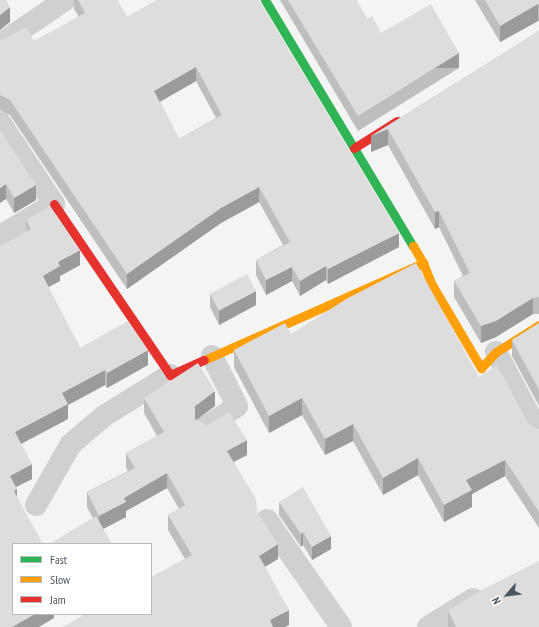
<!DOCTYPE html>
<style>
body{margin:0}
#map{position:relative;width:539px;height:627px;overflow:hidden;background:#f4f4f4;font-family:"PT Sans Narrow",sans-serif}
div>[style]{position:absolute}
.street>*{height:22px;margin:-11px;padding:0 11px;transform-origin:11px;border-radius:11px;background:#ced0d2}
.fast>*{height:9px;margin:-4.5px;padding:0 4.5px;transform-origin:4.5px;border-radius:4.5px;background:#30b455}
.slow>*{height:9px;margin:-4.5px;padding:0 4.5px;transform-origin:4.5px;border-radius:4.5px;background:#ff9f0a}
.jam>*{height:9px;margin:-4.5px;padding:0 4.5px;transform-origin:4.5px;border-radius:4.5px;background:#e5322d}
.wall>*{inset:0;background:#bebebf}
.shaded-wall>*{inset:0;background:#9b9b9b;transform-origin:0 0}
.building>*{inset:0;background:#ddddde;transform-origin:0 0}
span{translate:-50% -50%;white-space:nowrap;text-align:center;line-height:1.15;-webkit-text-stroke:4px #fff;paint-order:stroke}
.legend{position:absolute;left:12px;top:543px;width:140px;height:72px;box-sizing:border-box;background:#fff;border:1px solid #b7bbc0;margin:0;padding:5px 7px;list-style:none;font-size:12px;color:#4a5661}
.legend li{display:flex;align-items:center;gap:8px;height:20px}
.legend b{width:20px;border:1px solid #b7bbc0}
.north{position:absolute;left:487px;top:575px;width:40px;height:40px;-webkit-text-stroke:3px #fff;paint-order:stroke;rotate:242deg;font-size:11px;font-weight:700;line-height:16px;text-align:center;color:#4a5661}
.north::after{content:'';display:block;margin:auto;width:14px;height:18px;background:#4a5661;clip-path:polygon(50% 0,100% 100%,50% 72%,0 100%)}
</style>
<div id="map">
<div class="street">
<div style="left:0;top:44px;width:78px;rotate:-34.1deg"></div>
<div style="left:0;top:122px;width:98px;rotate:56.6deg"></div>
<div style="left:54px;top:204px;width:63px;rotate:149.3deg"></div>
<div style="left:496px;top:352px;width:92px;rotate:62deg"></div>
<div style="left:206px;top:427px;width:37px;rotate:-34deg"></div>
<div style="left:237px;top:406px;width:56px;rotate:-116.6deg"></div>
<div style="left:36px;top:505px;width:70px;rotate:-60.2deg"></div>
<div style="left:71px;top:444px;width:43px;rotate:-40.3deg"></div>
<div style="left:104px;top:416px;width:78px;rotate:-31.8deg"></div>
<div style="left:267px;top:520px;width:130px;rotate:55.3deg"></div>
<div style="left:428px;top:627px;width:53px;rotate:-31.9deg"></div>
</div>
<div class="fast">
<div style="left:265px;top:0;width:287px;rotate:59deg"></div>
</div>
<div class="slow">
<div style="left:423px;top:263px;width:22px;rotate:68deg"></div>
<div style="left:431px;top:283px;width:99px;rotate:59.5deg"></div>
<div style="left:481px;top:368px;width:22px;rotate:-47deg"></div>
<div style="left:496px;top:352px;width:51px;rotate:-32.1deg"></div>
<div style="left:204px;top:360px;width:240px;rotate:-23.9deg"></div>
<div style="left:423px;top:263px;width:20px;rotate:-120deg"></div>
</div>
<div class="jam">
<div style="left:354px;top:148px;width:51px;rotate:-32.1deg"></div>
<div style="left:54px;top:204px;width:207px;rotate:55.8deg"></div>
<div style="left:170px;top:375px;width:37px;rotate:-24deg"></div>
</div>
<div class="wall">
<div style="clip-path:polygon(evenodd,74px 0,117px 0,127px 17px,158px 0,399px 247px,328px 284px,326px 280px,300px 296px,292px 281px,266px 295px,256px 275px,256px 260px,283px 245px,259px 202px,221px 223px,127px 289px,10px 115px,0 110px,0 41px,34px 41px,79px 17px,74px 9px,74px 0,196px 81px,216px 118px,179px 139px,160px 102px,196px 81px)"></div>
<div style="clip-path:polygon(280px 0,356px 0,367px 19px,381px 33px,459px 68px,358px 131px)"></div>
<div style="clip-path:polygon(475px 0,539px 0,539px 21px,538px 21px,500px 42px)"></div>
<div style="clip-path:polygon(539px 31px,539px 314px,533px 314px,496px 337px,481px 343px,454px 297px,454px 281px,463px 276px,439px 227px,435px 229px,388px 145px,371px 152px,371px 136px)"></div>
<div style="clip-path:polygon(0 130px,36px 200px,14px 213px,6px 199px)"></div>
<div style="clip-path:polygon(26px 220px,80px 265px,60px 276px,60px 281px,48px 287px,80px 348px,148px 365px,107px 388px,105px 385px,68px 405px,68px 419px,21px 444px,32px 479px,16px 487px,13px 544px,54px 614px,54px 618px,0 627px,26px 231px)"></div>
<div style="clip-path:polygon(210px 294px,256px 305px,219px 325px,210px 307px)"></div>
<div style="clip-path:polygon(539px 323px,539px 406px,512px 356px,512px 340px)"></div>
<div style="clip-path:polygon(291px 334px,479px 377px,528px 423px,538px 429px,539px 428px,539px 528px,505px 476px,472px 494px,472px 507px,444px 522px,418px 475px,383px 495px,353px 441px,325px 455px,302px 415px,269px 433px,234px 367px,234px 350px)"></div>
<div style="clip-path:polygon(144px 398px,215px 406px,197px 420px,247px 455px,234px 462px,278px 559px,265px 567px,289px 625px,152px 577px,185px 559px,168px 530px,168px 515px,179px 509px,167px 488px,126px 511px,126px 517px,103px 529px,93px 518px,87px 507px,87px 492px,128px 471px,126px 468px,126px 453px,157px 436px,144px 413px)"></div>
<div style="clip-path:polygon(279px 502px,331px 549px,312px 560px,303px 545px,301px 547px,279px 515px)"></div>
<div style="clip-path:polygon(448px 611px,539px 627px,448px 627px)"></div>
</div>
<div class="shaded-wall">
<div style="clip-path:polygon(538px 4px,538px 21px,500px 42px,500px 26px)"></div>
<div style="clip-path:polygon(10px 7px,10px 22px,0 30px,0 15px)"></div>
<div style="left:459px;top:53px;width:15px;height:119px;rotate:90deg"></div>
<div style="clip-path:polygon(196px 67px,196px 81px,154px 105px,154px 91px)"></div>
<div style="clip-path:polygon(388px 129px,388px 145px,371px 152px,371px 136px)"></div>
<div style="clip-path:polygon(6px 184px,6px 199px,0 203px,0 188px)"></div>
<div style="clip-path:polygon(36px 185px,36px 200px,14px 213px,14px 198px)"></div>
<div style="clip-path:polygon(259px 187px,259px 202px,221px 223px,127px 289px,127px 274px,221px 208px)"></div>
<div style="clip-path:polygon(439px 211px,439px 227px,435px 229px,435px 212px)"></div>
<div style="clip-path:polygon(399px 233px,399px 247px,328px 284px,328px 269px)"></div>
<div style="clip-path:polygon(80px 250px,80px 265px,60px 276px,60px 281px,43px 290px,43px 276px,58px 262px)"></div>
<div style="clip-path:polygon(326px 266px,326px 280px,300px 296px,300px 281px)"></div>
<div style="clip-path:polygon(292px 267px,292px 281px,266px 295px,266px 280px)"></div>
<div style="clip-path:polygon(256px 291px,256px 305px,219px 325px,219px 311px)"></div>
<div style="clip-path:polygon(533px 298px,533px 314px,496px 337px,481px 343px,481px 326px)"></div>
<div style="clip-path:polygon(148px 350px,148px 365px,107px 388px,107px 373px)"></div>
<div style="clip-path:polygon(105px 370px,105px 385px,68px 405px,68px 419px,15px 447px,15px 432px,62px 393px)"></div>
<div style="clip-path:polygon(215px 391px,215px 406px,195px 421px,195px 406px)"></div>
<div style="clip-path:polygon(302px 398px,302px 415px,269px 433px,269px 416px)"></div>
<div style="clip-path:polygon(353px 424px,353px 441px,325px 455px,325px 439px)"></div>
<div style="clip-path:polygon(247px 440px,247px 455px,227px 465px,227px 451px)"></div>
<div style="clip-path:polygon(418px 458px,418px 475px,383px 495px,383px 478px)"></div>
<div style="clip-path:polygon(505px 460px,505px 476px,472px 494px,472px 507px,444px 522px,444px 505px,466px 480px)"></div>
<div style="clip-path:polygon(32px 464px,32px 479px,10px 490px,10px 476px)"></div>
<div style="clip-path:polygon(167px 473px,167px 488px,126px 511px,126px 517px,99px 531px,99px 516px,124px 498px)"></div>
<div style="clip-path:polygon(17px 489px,17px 504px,14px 491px)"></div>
<div style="clip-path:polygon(303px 532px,303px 545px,301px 547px,301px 534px)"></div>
<div style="clip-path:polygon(331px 536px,331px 549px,312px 560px,312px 547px)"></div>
<div style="clip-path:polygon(278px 544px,278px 559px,259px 570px,259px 556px)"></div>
<div style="clip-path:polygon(289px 610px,289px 625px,285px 627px,270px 627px,270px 620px)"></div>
<div style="clip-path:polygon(35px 614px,54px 614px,54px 618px,39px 627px,12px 627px)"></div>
</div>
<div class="building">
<div style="clip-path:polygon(0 0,6px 0,10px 7px,0 15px)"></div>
<div style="clip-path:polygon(evenodd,78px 0,117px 0,127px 17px,158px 0,259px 0,399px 233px,328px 269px,326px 266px,300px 281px,292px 267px,266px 280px,256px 260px,290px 242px,259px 187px,221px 208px,127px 274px,10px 100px,0 95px,0 41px,26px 27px,34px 41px,85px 13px,78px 0,196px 67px,222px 115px,179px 139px,154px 91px,196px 67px)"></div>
<div style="clip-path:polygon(288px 0,356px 0,367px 19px,372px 16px,381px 33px,431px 4px,459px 53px,358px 116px)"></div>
<div style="clip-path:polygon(485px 0,539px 0,539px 4px,538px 4px,500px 26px)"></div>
<div style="clip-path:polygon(539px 31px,539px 297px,533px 298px,496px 321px,481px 326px,454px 281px,470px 273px,439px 211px,435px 212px,388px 129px,371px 136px)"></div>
<div style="clip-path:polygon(0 130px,36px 185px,14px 198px,6px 184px,0 188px)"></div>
<div style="clip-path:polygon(50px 206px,80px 250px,58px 262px,60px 266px,43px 276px,80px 348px,128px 321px,148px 350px,107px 373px,105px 370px,62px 393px,68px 404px,15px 432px,32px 464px,10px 476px,17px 489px,14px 491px,43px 544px,13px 544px,13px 614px,35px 614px,12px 627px,0 627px,0 246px,31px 229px,26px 220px)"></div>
<div style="clip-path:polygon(416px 263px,479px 377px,497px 365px,528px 423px,538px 429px,539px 428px,539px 512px,505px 460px,466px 480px,472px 490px,444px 505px,418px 458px,383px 478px,353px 424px,325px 439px,302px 398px,269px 416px,234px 350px,285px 323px,291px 334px,348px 298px)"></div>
<div style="left:247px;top:274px;width:19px;height:42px;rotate:62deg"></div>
<div style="clip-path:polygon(539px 323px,539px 390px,512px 340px)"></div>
<div style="clip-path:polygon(198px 363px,215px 391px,195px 406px,195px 419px,207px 425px,229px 412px,247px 440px,227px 451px,256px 499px,257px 512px,278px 544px,259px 556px,289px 610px,270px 620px,273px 627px,63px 627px,85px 614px,151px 614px,151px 576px,152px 577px,192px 555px,168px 515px,185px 505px,167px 473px,124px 498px,126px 502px,99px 516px,87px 492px,135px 468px,126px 453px,164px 432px,144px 398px)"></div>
<div style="clip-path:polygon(303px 487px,331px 536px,312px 547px,303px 532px,301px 534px,279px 502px)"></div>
<div style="clip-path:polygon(96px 516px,112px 544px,49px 544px)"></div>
<div style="clip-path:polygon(539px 561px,539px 627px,456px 627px,448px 611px,478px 592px)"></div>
</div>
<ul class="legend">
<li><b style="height:5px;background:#30b455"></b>Fast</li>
<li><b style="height:5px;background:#ff9f0a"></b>Slow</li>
<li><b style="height:5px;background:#e5322d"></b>Jam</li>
</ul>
<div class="north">N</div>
</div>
